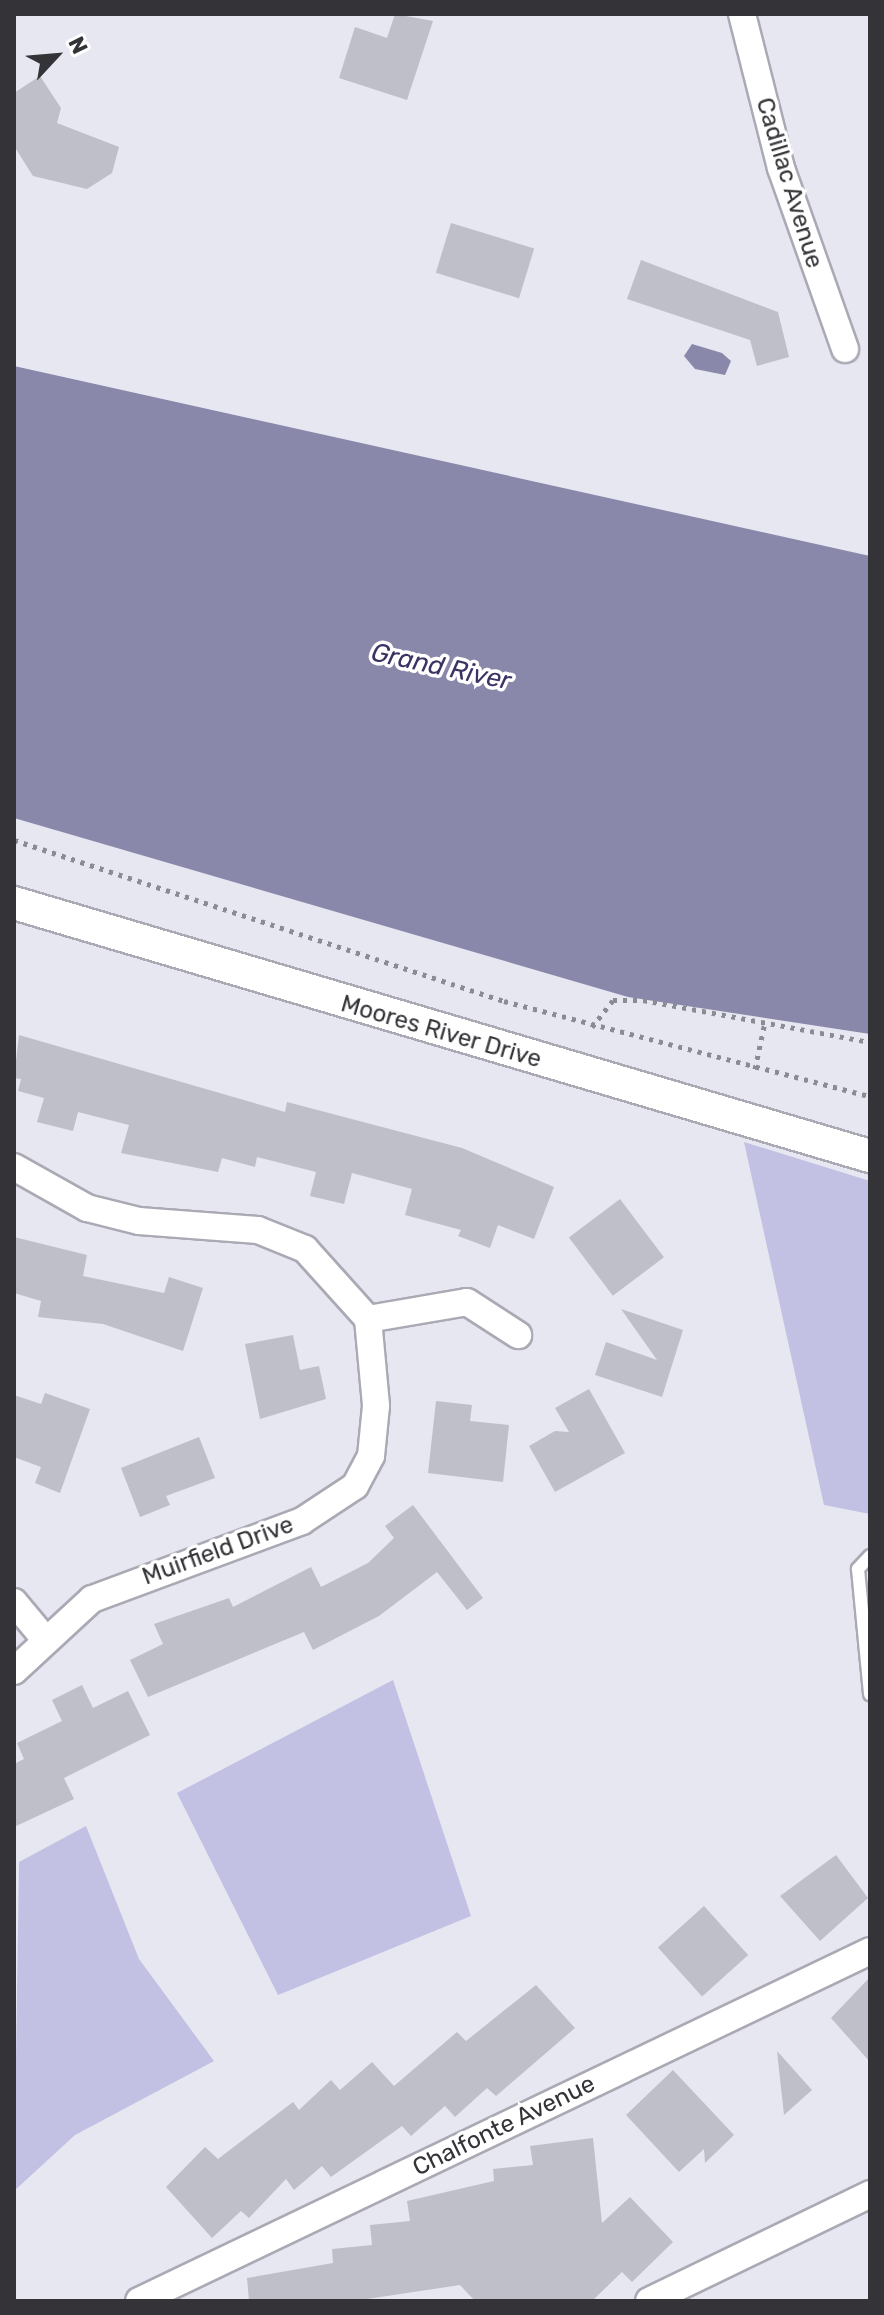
<!DOCTYPE html>
<style>
body{margin:0}
#map{position:relative;width:884px;height:2315px;overflow:hidden;background:#e7e7f2;font-family:Rubik,sans-serif}
div>[style]{position:absolute}
.green>*{inset:0;background:#c2c0e3}
.water>*{inset:0;background:#8a88aa}
.building>*{inset:0;background:#bfbfca;transform-origin:0 0}
.path>*{height:5px;margin-top:-2.5px;transform-origin:0;background:repeating-linear-gradient(90deg,#8b8b93 0 4px,transparent 0 10px)}
.roads{filter:drop-shadow(2px 0 #aaa9b4) drop-shadow(-2px 0 #aaa9b4) drop-shadow(0 2px #aaa9b4) drop-shadow(0 -2px #aaa9b4)}
.service>*{height:12px;margin:-6px;padding:0 6px;transform-origin:6px;border-radius:6px;background:#fff}
.minor>*{height:26px;margin:-13px;padding:0 13px;transform-origin:13px;border-radius:13px;background:#fff}
.tertiary>*{height:32px;margin:-16px;padding:0 16px;transform-origin:16px;border-radius:16px;background:#fff}
span{translate:-50% -50%;white-space:nowrap;text-align:center;line-height:1.15;-webkit-text-stroke:7px #fff;paint-order:stroke}
.street-label{font-size:24px;color:#343438}
.water-label{font-size:26px;color:#3a3363;font-style:italic}
.frame{position:absolute;inset:0;border:16px solid #343438;pointer-events:none}
.north{position:absolute;left:16px;top:16px;width:80px;height:80px;-webkit-text-stroke:6px #fff;paint-order:stroke;rotate:64deg;font-size:22px;font-weight:700;line-height:32px;text-align:center;color:#343438}
.north::after{content:'';display:block;margin:auto;width:28px;height:36px;background:#343438;clip-path:polygon(50% 0,100% 100%,50% 72%,0 100%)}
</style>
<div id="map">
<div class="green">
<div style="clip-path:polygon(744px 1142px,870px 1181px,870px 1514px,824px 1505px)"></div>
<div style="clip-path:polygon(393px 1680px,471px 1916px,278px 1995px,177px 1793px)"></div>
<div style="clip-path:polygon(86px 1826px,139px 1959px,214px 2061px,75px 2135px,14px 2191px,19px 1862px)"></div>
</div>
<div class="water">
<div style="clip-path:polygon(692px 344px,722px 353px,731px 361px,725px 375px,695px 369px,684px 356px)"></div>
<div style="clip-path:polygon(14px 366px,870px 556px,870px 1034px,628px 997px,14px 818px)"></div>
</div>
<div class="building">
<div style="clip-path:polygon(395px 14px,433px 21px,407px 100px,339px 78px,355px 27px,387px 38px)"></div>
<div style="clip-path:polygon(40px 76px,61px 108px,57px 123px,119px 147px,112px 173px,87px 189px,33px 176px,14px 146px,14px 93px)"></div>
<div style="left:451px;top:223px;width:87px;height:52px;rotate:17deg"></div>
<div style="clip-path:polygon(641px 260px,778px 312px,789px 357px,757px 366px,750px 340px,627px 299px)"></div>
<div style="clip-path:polygon(19px 1035px,285px 1112px,287px 1102px,462px 1148px,554px 1187px,534px 1239px,498px 1225px,490px 1248px,458px 1236px,461px 1230px,405px 1215px,412px 1189px,352px 1173px,344px 1204px,310px 1196px,316px 1172px,257px 1157px,255px 1167px,222px 1158px,218px 1172px,121px 1153px,129px 1125px,78px 1112px,73px 1131px,37px 1122px,44px 1098px,18px 1091px,21px 1079px,14px 1078px)"></div>
<div style="left:620px;top:1199px;width:73px;height:64px;rotate:53deg"></div>
<div style="clip-path:polygon(14px 1237px,87px 1255px,83px 1276px,164px 1293px,169px 1277px,203px 1288px,183px 1351px,103px 1324px,38px 1317px,41px 1301px,14px 1293px)"></div>
<div style="clip-path:polygon(621px 1309px,683px 1330px,662px 1397px,595px 1375px,606px 1342px,657px 1360px)"></div>
<div style="clip-path:polygon(293px 1335px,300px 1370px,319px 1366px,326px 1399px,260px 1419px,245px 1344px)"></div>
<div style="clip-path:polygon(589px 1389px,625px 1453px,555px 1492px,529px 1446px,555px 1431px,569px 1432px,555px 1408px)"></div>
<div style="clip-path:polygon(45px 1393px,90px 1409px,60px 1493px,35px 1483px,41px 1467px,14px 1457px,14px 1395px,41px 1404px)"></div>
<div style="clip-path:polygon(436px 1401px,472px 1405px,470px 1421px,509px 1425px,503px 1482px,428px 1473px)"></div>
<div style="clip-path:polygon(199px 1437px,215px 1478px,166px 1496px,170px 1505px,140px 1517px,121px 1468px)"></div>
<div style="clip-path:polygon(413px 1505px,483px 1598px,467px 1610px,437px 1572px,379px 1616px,313px 1650px,304px 1632px,148px 1697px,130px 1660px,163px 1644px,154px 1624px,229px 1598px,233px 1607px,311px 1567px,321px 1587px,368px 1563px,394px 1538px,385px 1526px)"></div>
<div style="clip-path:polygon(82px 1685px,93px 1708px,128px 1691px,150px 1735px,64px 1778px,74px 1799px,14px 1827px,14px 1764px,24px 1759px,17px 1743px,62px 1721px,52px 1700px)"></div>
<div style="clip-path:polygon(836px 1855px,868px 1898px,820px 1941px,780px 1896px)"></div>
<div style="left:704px;top:1906px;width:66px;height:62px;rotate:48deg"></div>
<div style="clip-path:polygon(870px 1977px,870px 2062px,831px 2018px)"></div>
<div style="clip-path:polygon(536px 1985px,575px 2028px,496px 2096px,487px 2088px,455px 2117px,445px 2106px,411px 2136px,402px 2126px,331px 2177px,322px 2166px,294px 2190px,286px 2179px,249px 2218px,241px 2211px,212px 2238px,166px 2187px,205px 2147px,218px 2159px,293px 2102px,299px 2110px,331px 2080px,340px 2090px,372px 2062px,394px 2086px,457px 2032px,466px 2041px)"></div>
<div style="clip-path:polygon(777px 2051px,812px 2090px,784px 2115px)"></div>
<div style="clip-path:polygon(673px 2070px,734px 2135px,705px 2163px,704px 2149px,679px 2172px,626px 2115px)"></div>
<div style="clip-path:polygon(593px 2138px,602px 2223px,630px 2197px,673px 2242px,632px 2282px,622px 2272px,592px 2301px,475px 2301px,460px 2285px,354px 2301px,249px 2301px,247px 2278px,333px 2263px,332px 2249px,372px 2245px,370px 2225px,410px 2221px,407px 2201px,494px 2181px,493px 2169px,533px 2165px,530px 2146px)"></div>
</div>
<div class="path">
<div style="left:14px;top:840px;width:516px;rotate:18.19deg"></div>
<div style="left:504px;top:1001px;width:378px;rotate:14.6deg"></div>
<div style="left:592px;top:1027px;width:34px;rotate:-52deg"></div>
<div style="left:613px;top:1000px;width:30px"></div>
<div style="left:643px;top:1000px;width:231px;rotate:10.5deg"></div>
<div style="left:755px;top:1069px;width:48px;rotate:-78deg"></div>
</div>
<div class="roads">
<div class="service">
<div style="left:870px;top:1556px;width:18px;rotate:133deg"></div>
<div style="left:858px;top:1569px;width:126px;rotate:84.5deg"></div>
</div>
<div class="minor">
<div style="left:742px;top:14px;width:159px;rotate:75.8deg"></div>
<div style="left:781px;top:168px;width:192px;rotate:70.5deg"></div>
<div style="left:14px;top:1167px;width:84px;rotate:29.3deg"></div>
<div style="left:87px;top:1208px;width:54px;rotate:14deg"></div>
<div style="left:139px;top:1221px;width:119px;rotate:4.3deg"></div>
<div style="left:258px;top:1230px;width:51px;rotate:22deg"></div>
<div style="left:305px;top:1249px;width:94px;rotate:48deg"></div>
<div style="left:368px;top:1319px;width:87px;rotate:84.7deg"></div>
<div style="left:376px;top:1406px;width:50px;rotate:95.7deg"></div>
<div style="left:371px;top:1456px;width:34px;rotate:118deg"></div>
<div style="left:355px;top:1486px;width:64px;rotate:146.6deg"></div>
<div style="left:302px;top:1521px;width:224px;rotate:159.6deg"></div>
<div style="left:92px;top:1599px;width:106px;rotate:137.3deg"></div>
<div style="left:368px;top:1319px;width:100px;rotate:-9.7deg"></div>
<div style="left:467px;top:1302px;width:61px;rotate:32.9deg"></div>
<div style="left:14px;top:1602px;width:47px;rotate:50.2deg"></div>
<div style="left:139px;top:2301px;width:810px;rotate:-25.58deg"></div>
<div style="left:649px;top:2301px;width:246px;rotate:-25.8deg"></div>
</div>
<div class="tertiary">
<div style="left:14px;top:903px;width:893px;rotate:16.47deg"></div>
</div>
</div>
<div class="street-label">
<span style="left:789px;top:183px;rotate:73deg">Cadillac Avenue</span>
<span style="left:441px;top:1032px;rotate:16deg">Moores River Drive</span>
<span style="left:218px;top:1551px;rotate:-20deg">Muirfield Drive</span>
<span style="left:504px;top:2126px;rotate:-26deg">Chalfonte Avenue</span>
</div>
<div class="water-label">
<span style="left:441px;top:667px;rotate:12deg">Grand River</span>
</div>
<div class="frame"></div>
<div class="north">N</div>
</div>
